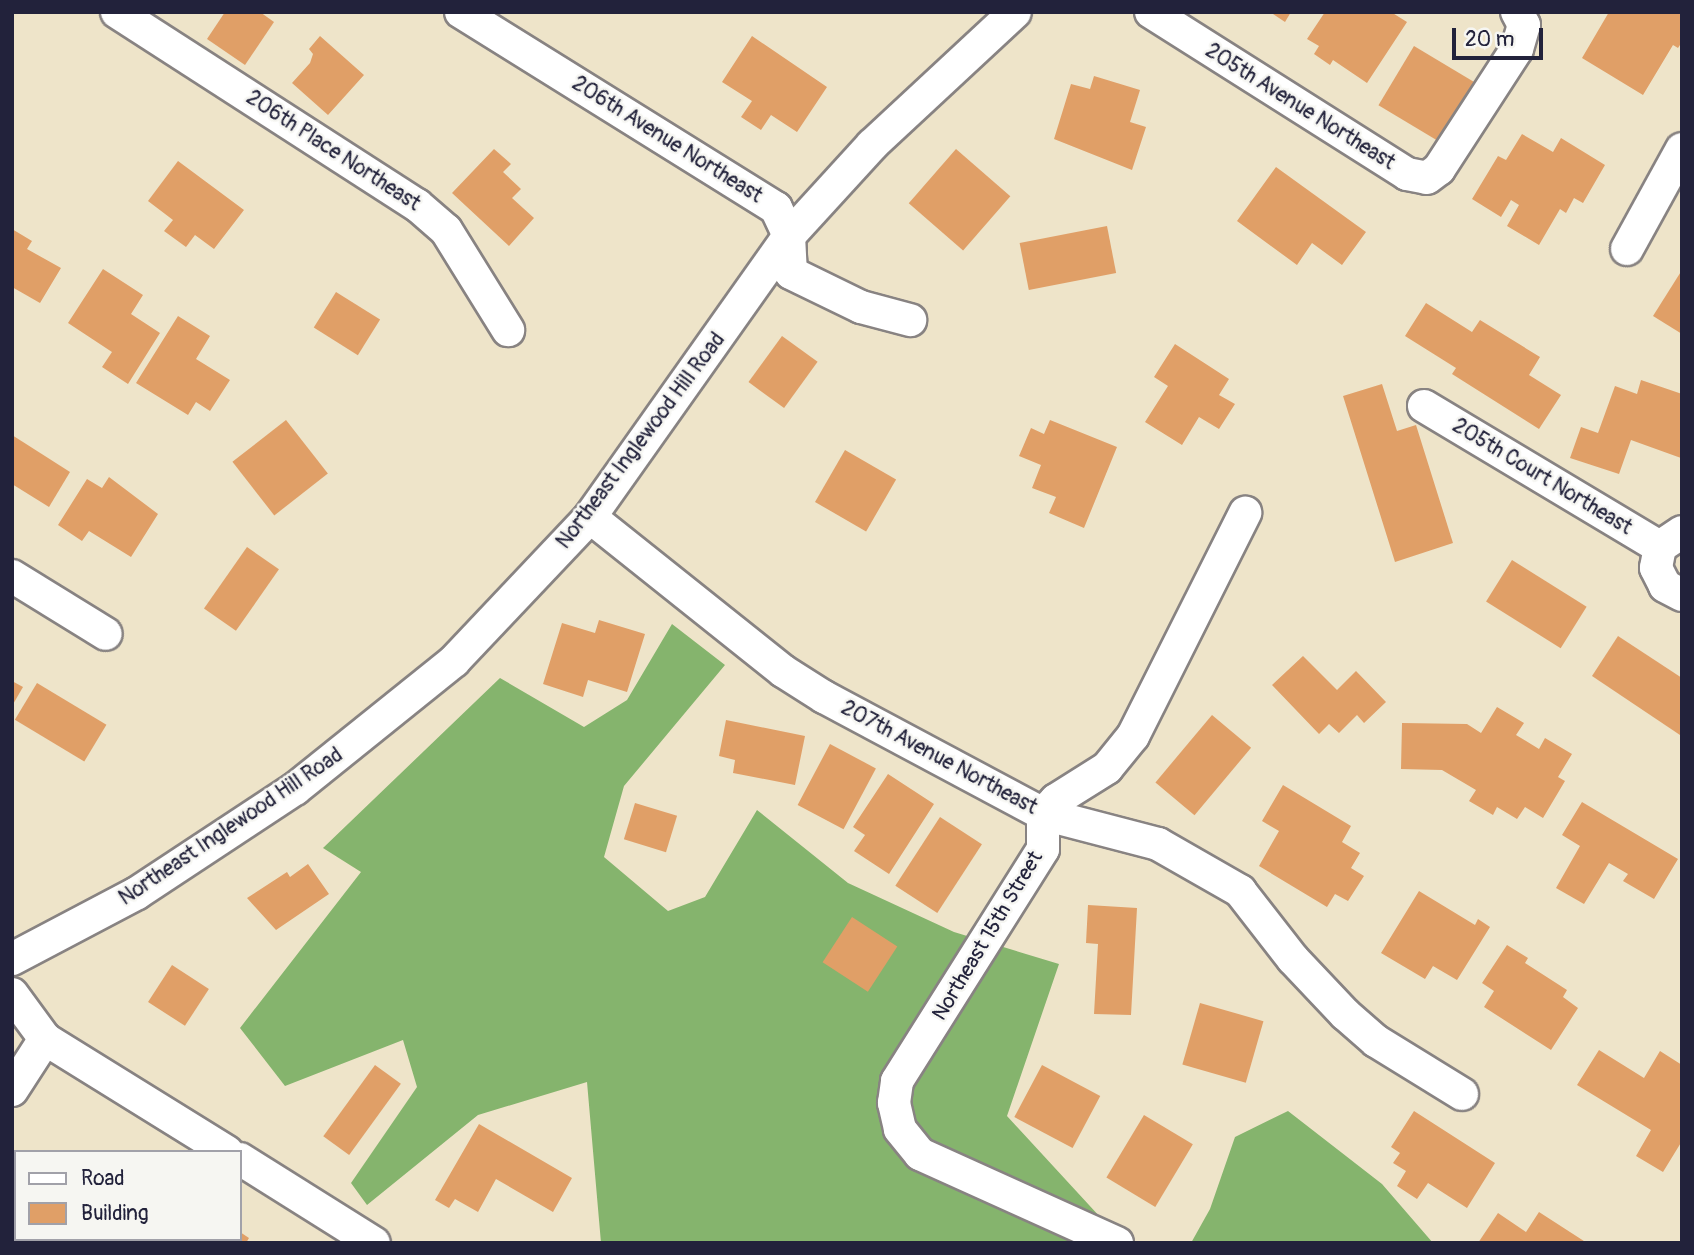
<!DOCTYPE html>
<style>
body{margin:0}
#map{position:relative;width:1694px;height:1255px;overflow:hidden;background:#eee4c9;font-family:Pangolin,sans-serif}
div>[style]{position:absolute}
.forest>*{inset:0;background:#85b46d}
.building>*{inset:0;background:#e09f67;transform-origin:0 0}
.roads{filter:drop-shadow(2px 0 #888382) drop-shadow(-2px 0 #888382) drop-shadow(0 2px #888382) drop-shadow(0 -2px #888382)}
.minor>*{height:32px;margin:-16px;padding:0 16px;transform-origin:16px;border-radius:16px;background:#fff}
span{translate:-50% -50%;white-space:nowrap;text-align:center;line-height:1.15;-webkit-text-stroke:5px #f6f6f2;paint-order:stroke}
.street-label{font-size:21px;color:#22223b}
.frame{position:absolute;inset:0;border:14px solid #22223b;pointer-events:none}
.legend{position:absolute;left:14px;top:1150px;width:228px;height:91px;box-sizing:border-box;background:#f6f6f2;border:2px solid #a1a1a9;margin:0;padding:9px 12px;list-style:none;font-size:21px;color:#22223b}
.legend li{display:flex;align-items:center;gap:14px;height:35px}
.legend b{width:35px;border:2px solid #a1a1a9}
.scale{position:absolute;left:1452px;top:28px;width:91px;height:32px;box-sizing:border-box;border:4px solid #22223b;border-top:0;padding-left:9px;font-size:21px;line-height:24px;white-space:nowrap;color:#22223b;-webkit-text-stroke:5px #f6f6f2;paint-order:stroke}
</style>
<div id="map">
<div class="forest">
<div style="clip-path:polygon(672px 624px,725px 665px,624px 786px,604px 857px,668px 911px,705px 897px,757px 810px,848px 883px,954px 932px,1059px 964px,1007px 1116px,1124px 1243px,601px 1243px,587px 1082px,478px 1115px,367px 1205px,351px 1183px,417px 1087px,403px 1040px,285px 1086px,240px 1028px,361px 872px,323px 848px,500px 678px,584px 727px,627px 700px)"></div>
<div style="clip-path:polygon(1288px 1111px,1382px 1184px,1433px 1243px,1191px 1243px,1210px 1209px,1235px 1137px)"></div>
</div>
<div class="building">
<div style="clip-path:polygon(225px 12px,260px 12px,274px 22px,245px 65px,207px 39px)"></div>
<div style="clip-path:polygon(1270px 12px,1291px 12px,1285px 22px)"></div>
<div style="clip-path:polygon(1325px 12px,1391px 12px,1407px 22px,1367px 83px,1333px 60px,1330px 65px,1314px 54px,1319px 46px,1307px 39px)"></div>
<div style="clip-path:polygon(1609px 12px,1682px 12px,1682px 42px,1678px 48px,1673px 45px,1643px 95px,1582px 58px)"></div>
<div style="clip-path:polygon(320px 36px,364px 75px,328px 115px,292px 83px,310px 63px,313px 54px,309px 49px)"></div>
<div style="clip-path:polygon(752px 36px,827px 87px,797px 132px,771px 115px,761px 130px,741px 117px,752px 101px,722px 82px)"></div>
<div style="left:1414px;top:46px;width:74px;height:69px;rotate:31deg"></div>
<div style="clip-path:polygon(1094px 76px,1140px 90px,1130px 122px,1146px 127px,1132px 170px,1054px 139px,1071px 84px,1090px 89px)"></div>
<div style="clip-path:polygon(1522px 134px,1553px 152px,1561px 138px,1605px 165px,1583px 203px,1574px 198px,1566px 213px,1560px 209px,1539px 245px,1507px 226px,1519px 205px,1511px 200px,1501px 217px,1472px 199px,1498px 156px,1506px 160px)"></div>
<div style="clip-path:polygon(494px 149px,511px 164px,503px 172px,521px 189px,512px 198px,534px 218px,509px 246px,452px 193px)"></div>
<div style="left:956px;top:149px;width:72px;height:72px;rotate:41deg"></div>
<div style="clip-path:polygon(178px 161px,244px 210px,214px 249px,195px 235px,186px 247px,164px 231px,173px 220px,148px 201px)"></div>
<div style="clip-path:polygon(1276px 167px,1366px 232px,1342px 265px,1312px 243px,1297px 265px,1237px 221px)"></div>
<div style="left:1107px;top:226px;width:48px;height:89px;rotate:79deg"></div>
<div style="clip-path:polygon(12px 229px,32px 241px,27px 249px,61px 268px,40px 303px,12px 287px)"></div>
<div style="clip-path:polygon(103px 269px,143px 295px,131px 314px,160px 333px,128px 384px,102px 367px,112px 352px,68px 323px)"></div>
<div style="clip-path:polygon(1682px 270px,1682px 334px,1653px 316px)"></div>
<div style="left:336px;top:292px;width:52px;height:42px;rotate:32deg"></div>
<div style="clip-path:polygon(1426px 303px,1472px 332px,1480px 320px,1540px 357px,1529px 375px,1561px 395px,1539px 429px,1452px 374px,1456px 368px,1405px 336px)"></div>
<div style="clip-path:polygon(178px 316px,210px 336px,196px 359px,230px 380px,210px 411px,196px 402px,188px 415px,136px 383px)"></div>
<div style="left:782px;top:336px;width:44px;height:57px;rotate:36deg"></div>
<div style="clip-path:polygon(1175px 344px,1229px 379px,1219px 395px,1235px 404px,1219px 429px,1199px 417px,1182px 445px,1145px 422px,1168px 386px,1154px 377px)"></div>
<div style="clip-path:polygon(1641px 380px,1682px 394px,1681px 458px,1631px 440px,1619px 474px,1570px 458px,1581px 427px,1598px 433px,1615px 386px,1637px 394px)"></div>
<div style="clip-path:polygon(1382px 384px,1397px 431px,1416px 425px,1453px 543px,1395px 562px,1343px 396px)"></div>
<div style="left:286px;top:420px;width:68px;height:68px;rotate:52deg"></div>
<div style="clip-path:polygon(1050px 420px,1117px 447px,1084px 528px,1049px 513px,1056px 497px,1032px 488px,1041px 465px,1019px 456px,1031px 428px,1044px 434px)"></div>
<div style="clip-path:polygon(12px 435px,70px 472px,49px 507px,12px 484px)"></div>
<div style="left:845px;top:450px;width:59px;height:60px;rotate:30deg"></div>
<div style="clip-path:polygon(109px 477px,158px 514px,131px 557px,89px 531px,82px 541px,58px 525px,87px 479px,102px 488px)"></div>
<div style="left:247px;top:547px;width:39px;height:75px;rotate:35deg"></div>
<div style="left:1512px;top:560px;width:88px;height:49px;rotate:32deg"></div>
<div style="clip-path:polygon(599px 620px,645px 634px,627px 692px,588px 680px,583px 697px,543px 684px,562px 623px,595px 633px)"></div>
<div style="clip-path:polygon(1618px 636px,1682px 678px,1680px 735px,1592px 676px)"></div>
<div style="clip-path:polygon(1303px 656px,1337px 690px,1356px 671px,1386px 702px,1364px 723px,1357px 715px,1339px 733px,1329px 724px,1319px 734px,1272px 685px)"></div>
<div style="clip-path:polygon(12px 681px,23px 687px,12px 706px)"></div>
<div style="left:37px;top:683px;width:81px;height:43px;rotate:31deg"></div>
<div style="clip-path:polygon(1497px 707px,1524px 723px,1516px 735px,1539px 749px,1545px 738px,1572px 754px,1558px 777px,1565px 781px,1543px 818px,1525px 807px,1517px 819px,1497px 807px,1493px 815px,1469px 801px,1476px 790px,1442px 770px,1401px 769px,1402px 723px,1467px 724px,1481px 733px)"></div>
<div style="left:1212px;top:715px;width:51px;height:88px;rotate:40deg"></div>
<div style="clip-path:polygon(726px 720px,805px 736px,795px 785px,733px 773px,735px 760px,719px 756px)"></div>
<div style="left:830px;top:744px;width:52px;height:69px;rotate:28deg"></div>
<div style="clip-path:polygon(888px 774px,934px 804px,889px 874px,854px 851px,865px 835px,853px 827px)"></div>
<div style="clip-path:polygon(1283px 785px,1351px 826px,1342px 842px,1360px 853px,1351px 868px,1364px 876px,1348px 901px,1335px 894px,1327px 907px,1259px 866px,1279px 831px,1262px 821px)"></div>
<div style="clip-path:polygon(1582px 802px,1678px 859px,1654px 899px,1623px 881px,1628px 874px,1609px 863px,1584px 904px,1556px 888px,1580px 846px,1562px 835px)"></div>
<div style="left:635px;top:803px;width:44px;height:38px;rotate:17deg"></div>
<div style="left:940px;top:817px;width:50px;height:82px;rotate:33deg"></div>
<div style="clip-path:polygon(308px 864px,329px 894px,276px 930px,247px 898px,287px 872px,290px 877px)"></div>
<div style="clip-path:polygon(1419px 891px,1475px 925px,1478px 919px,1490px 927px,1457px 980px,1433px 966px,1425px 979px,1381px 953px)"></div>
<div style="clip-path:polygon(1088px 905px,1137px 908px,1131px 1015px,1094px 1014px,1098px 944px,1086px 943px)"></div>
<div style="left:852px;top:917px;width:54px;height:54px;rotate:33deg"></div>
<div style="clip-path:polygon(1507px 945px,1528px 958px,1525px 963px,1567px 990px,1563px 997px,1578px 1008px,1551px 1050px,1484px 1007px,1494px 991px,1482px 983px)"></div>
<div style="left:172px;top:965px;width:44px;height:44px;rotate:33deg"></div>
<div style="left:1200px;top:1003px;width:66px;height:64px;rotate:16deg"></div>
<div style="clip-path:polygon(1599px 1050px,1644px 1078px,1660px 1051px,1682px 1065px,1682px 1141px,1663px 1172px,1636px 1156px,1651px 1130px,1577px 1085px)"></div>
<div style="left:375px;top:1065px;width:32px;height:88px;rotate:36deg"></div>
<div style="left:1042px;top:1065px;width:66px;height:59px;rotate:28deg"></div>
<div style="clip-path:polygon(1414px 1111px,1495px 1163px,1467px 1208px,1428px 1183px,1417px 1199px,1397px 1186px,1406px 1171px,1393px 1163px,1400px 1153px,1391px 1147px)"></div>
<div style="left:1144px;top:1115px;width:57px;height:73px;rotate:31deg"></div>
<div style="clip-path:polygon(479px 1124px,572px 1178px,553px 1212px,496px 1179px,478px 1212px,455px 1199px,449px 1208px,435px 1200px)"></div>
<div style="clip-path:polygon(1539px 1212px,1587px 1243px,1478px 1243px,1498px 1213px,1526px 1232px)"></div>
<div style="clip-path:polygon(240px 1232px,249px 1238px,246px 1243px,159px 1239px,240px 1239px)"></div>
</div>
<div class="roads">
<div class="minor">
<div style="left:117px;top:12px;width:357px;rotate:32.8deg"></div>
<div style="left:417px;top:205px;width:38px;rotate:41deg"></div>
<div style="left:446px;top:230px;width:118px;rotate:58.2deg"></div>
<div style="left:461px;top:12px;width:371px;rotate:31.9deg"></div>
<div style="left:776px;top:208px;width:31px;rotate:65deg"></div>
<div style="left:789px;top:236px;width:37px;rotate:87deg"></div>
<div style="left:791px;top:273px;width:78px;rotate:25.9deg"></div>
<div style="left:861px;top:307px;width:51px;rotate:14.9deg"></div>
<div style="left:1151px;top:12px;width:303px;rotate:32.3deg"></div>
<div style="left:1407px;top:174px;width:20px;rotate:11deg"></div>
<div style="left:1427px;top:178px;width:15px;rotate:-37deg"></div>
<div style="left:1439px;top:169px;width:143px;rotate:-57deg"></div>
<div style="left:1517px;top:49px;width:25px;rotate:-74deg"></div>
<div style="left:1524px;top:25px;width:15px;rotate:-118deg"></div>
<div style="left:1627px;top:249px;width:114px;rotate:-61.2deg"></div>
<div style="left:1424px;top:406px;width:275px;rotate:30.9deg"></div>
<div style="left:590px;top:517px;width:247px;rotate:38.6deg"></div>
<div style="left:783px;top:671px;width:49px;rotate:32.4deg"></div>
<div style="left:824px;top:697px;width:248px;rotate:28.1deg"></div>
<div style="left:1043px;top:814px;width:119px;rotate:14.6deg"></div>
<div style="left:1158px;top:844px;width:95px;rotate:29.8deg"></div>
<div style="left:1240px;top:891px;width:86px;rotate:52.1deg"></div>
<div style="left:1293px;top:959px;width:76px;rotate:46.6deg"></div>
<div style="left:1345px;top:1014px;width:41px;rotate:41.1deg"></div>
<div style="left:1376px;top:1041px;width:101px;rotate:31.6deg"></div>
<div style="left:1682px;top:532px;width:27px;rotate:146deg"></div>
<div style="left:1660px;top:547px;width:21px;rotate:101deg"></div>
<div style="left:1656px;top:568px;width:20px;rotate:63deg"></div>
<div style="left:1665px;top:586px;width:19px;rotate:28deg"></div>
<div style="left:12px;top:576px;width:110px;rotate:31.7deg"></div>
<div style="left:12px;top:959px;width:141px;rotate:-27.8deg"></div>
<div style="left:137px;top:893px;width:189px;rotate:-33.4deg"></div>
<div style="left:295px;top:789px;width:204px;rotate:-38.8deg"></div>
<div style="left:454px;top:661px;width:198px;rotate:-46.6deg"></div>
<div style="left:590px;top:517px;width:344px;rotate:-54.7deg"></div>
<div style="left:789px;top:236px;width:123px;rotate:-47.6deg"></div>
<div style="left:872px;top:145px;width:195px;rotate:-42.9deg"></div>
<div style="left:12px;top:994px;width:56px;rotate:53.7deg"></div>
<div style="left:45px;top:1039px;width:214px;rotate:31.8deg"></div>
<div style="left:12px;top:1090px;width:61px;rotate:-57.1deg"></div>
<div style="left:240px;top:1159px;width:158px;rotate:32.1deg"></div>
<div style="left:1117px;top:1243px;width:216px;rotate:-155.7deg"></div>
<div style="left:920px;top:1154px;width:32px;rotate:-129deg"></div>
<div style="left:900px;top:1129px;width:27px;rotate:-103deg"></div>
<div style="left:894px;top:1103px;width:22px;rotate:-82deg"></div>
<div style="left:897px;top:1081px;width:274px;rotate:-57.8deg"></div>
<div style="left:1043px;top:849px;width:35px;rotate:-90deg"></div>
<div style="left:1043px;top:814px;width:19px;rotate:-47deg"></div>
<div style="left:1056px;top:800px;width:60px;rotate:-32.1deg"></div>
<div style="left:1107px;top:768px;width:41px;rotate:-50.9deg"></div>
<div style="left:1133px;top:736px;width:250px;rotate:-63.3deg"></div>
</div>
</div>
<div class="street-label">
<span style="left:1300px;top:107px;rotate:32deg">205th Avenue Northeast</span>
<span style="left:667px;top:140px;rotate:32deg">206th Avenue Northeast</span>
<span style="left:333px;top:151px;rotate:33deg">206th Place Northeast</span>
<span style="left:641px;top:441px;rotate:-53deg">Northeast Inglewood Hill Road</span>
<span style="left:1542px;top:477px;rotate:31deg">205th Court Northeast</span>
<span style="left:939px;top:758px;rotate:28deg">207th Avenue Northeast</span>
<span style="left:231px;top:827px;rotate:-34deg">Northeast Inglewood Hill Road</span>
<span style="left:988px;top:936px;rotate:-59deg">Northeast 15th Street</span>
</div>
<div class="frame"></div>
<ul class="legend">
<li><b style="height:9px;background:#fff"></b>Road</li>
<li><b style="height:19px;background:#e09f67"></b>Building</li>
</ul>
<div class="scale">20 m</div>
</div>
